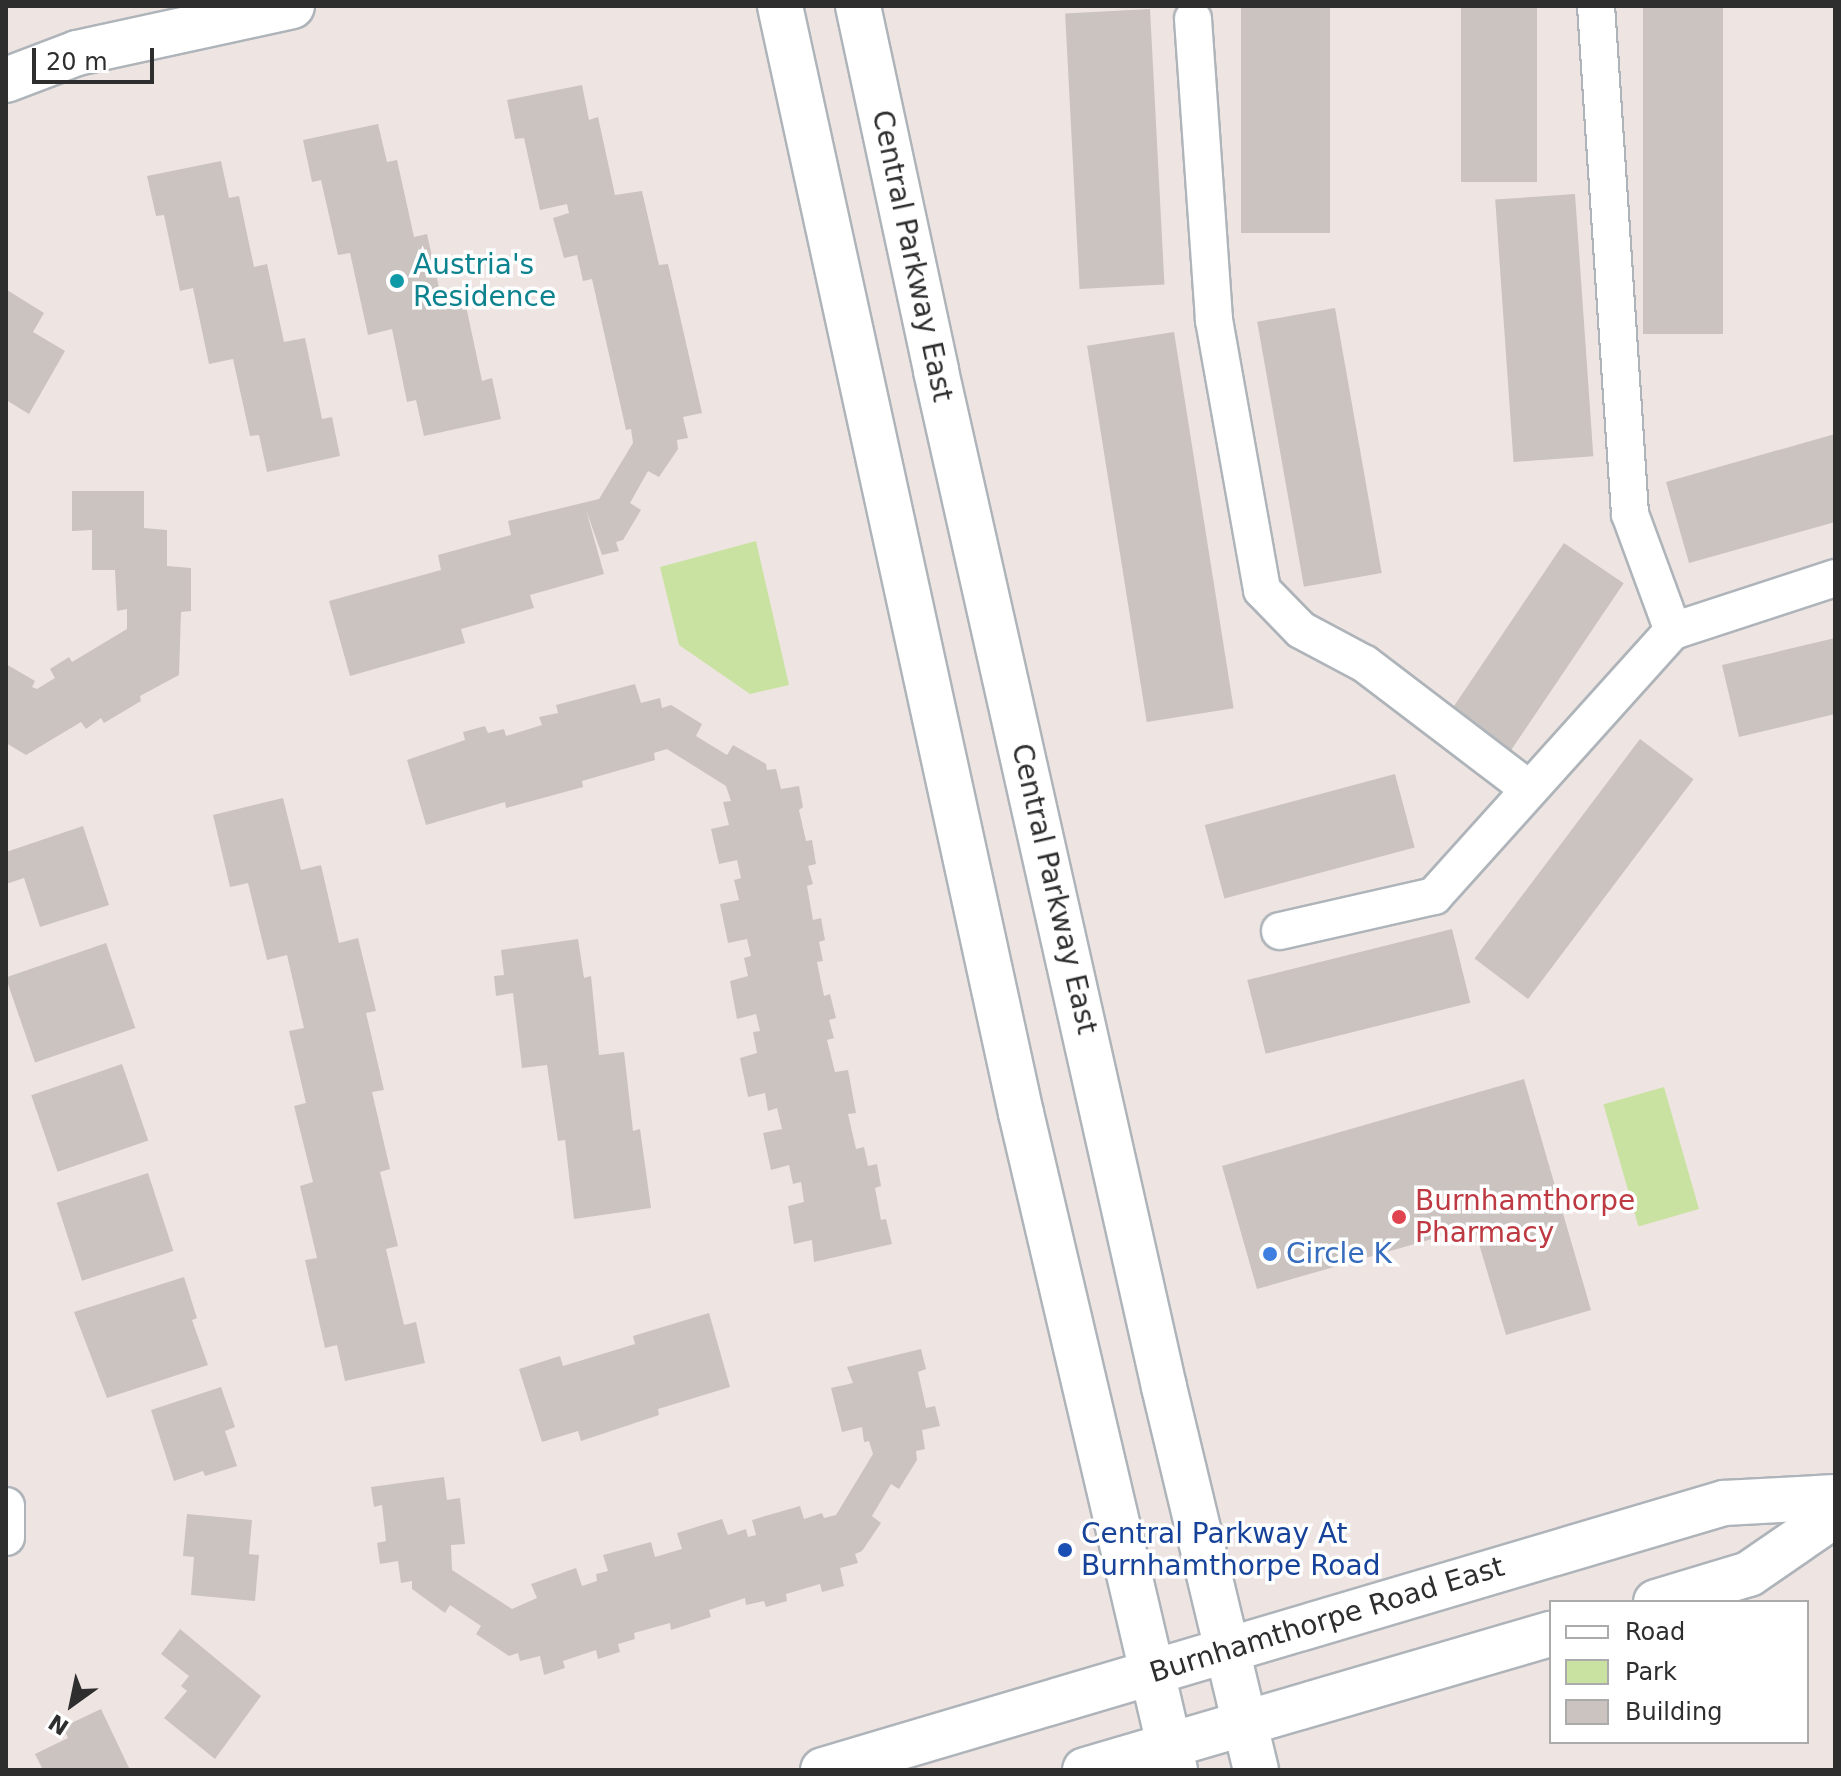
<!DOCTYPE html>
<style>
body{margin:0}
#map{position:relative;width:1841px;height:1776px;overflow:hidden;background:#eee5e2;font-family:"DejaVu Sans",sans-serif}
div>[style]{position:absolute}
.green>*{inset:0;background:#cae2a1;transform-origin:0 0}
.building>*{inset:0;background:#cac3c0;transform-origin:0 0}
.roads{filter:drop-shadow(2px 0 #aeb4b9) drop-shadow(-2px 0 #aeb4b9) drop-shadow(0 2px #aeb4b9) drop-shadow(0 -2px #aeb4b9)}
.street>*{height:36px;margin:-18px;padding:0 18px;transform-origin:18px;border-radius:18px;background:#fff}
.secondary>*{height:44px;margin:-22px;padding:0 22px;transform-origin:22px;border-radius:22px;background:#fff}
.dots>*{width:22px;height:22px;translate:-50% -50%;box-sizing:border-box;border:4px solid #fff;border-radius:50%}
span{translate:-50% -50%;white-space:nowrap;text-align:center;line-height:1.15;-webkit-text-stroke:7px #fff;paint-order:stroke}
.street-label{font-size:28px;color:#2e2e2e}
.culture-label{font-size:28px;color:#0d838f}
.left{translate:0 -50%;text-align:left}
.health-label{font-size:28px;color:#be3a42}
.shop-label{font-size:28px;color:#366cbe}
.transit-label{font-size:28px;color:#164399}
.frame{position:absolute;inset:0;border:8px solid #2e2e2e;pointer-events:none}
.legend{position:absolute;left:1549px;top:1600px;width:260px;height:144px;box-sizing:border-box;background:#fff;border:2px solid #ababab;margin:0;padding:10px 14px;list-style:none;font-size:24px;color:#2e2e2e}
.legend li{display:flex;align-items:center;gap:16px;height:40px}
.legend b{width:40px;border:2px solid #ababab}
.north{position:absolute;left:32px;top:1664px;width:80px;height:80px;-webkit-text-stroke:6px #fff;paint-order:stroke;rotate:213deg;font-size:22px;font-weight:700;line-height:32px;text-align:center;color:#2e2e2e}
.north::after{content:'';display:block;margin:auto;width:28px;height:36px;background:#2e2e2e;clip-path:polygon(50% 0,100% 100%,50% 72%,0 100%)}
.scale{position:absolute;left:32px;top:48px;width:122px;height:36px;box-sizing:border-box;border:4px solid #2e2e2e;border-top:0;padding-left:10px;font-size:24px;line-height:28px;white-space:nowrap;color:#2e2e2e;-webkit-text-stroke:6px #fff;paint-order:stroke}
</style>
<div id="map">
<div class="green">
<div style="clip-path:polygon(756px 541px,789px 685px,750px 694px,679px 645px,660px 567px)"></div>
<div style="left:1664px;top:1087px;width:127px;height:63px;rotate:74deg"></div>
</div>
<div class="building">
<div style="left:1241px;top:6px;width:89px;height:227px"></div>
<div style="left:1461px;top:6px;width:76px;height:176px"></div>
<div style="left:1643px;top:6px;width:80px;height:328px"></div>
<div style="left:1150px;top:9px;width:276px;height:85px;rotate:87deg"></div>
<div style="clip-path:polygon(582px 85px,589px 120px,598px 117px,615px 195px,642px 191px,659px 265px,668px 264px,702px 413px,683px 417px,688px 438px,677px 440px,678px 449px,659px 477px,648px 471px,630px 503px,641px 510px,623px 540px,616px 542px,619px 551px,602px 555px,586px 510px,604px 574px,530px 595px,534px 608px,461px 629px,465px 643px,350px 676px,329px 601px,441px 570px,438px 555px,511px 535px,508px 521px,599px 499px,633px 443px,631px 429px,626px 430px,592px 279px,583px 281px,577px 255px,564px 258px,553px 218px,569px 213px,567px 204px,540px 210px,524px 138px,515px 139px,507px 100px)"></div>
<div style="clip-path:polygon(378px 124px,387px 162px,397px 160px,414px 237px,427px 234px,444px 310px,466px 306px,482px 381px,492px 378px,501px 419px,424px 436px,416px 400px,407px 402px,392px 329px,368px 335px,350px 253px,338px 255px,321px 180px,312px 182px,303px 140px)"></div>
<div style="clip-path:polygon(221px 161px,229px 198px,239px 196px,254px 267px,267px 264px,284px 342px,305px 338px,322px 419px,332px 417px,340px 456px,267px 472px,259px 435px,250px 436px,233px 359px,209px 364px,193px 288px,180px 291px,164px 215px,156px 216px,147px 176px)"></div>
<div style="left:1575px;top:194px;width:263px;height:80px;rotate:86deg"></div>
<div style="clip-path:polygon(7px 290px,44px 313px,33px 332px,65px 351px,29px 414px,6px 400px)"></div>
<div style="left:1335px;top:308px;width:269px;height:79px;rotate:80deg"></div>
<div style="left:1174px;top:332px;width:381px;height:88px;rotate:81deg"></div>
<div style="clip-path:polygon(1835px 434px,1835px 522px,1689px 563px,1666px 482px)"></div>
<div style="clip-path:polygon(72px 491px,144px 491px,144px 528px,167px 530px,167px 566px,191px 568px,191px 611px,181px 612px,179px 675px,140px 696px,141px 701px,104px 723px,101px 718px,86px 729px,81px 722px,26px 755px,6px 743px,6px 664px,35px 681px,32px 687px,37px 689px,55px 678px,50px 669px,69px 657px,72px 662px,127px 629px,127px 609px,117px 611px,115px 570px,92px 570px,92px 530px,72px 531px)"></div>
<div style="left:1564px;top:543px;width:72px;height:202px;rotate:34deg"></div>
<div style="clip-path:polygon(1835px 638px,1835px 714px,1739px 737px,1722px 665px)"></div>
<div style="clip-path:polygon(635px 684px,641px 703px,660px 698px,662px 708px,671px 705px,702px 724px,696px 736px,727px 755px,733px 745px,766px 764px,767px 770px,776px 769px,781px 789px,799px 786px,803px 807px,799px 810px,806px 841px,812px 840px,816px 864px,808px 866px,813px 884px,807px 886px,813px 920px,821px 918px,825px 940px,819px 942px,823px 961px,817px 962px,824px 996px,830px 994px,836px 1018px,829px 1020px,834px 1038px,827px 1040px,835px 1072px,848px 1070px,856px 1113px,848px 1114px,856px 1149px,864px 1147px,868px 1166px,877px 1164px,881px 1186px,875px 1188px,881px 1220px,886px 1219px,892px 1244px,814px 1262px,812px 1240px,794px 1244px,788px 1206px,804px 1202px,801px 1182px,793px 1184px,789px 1165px,771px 1170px,763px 1133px,782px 1129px,777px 1108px,768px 1111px,765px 1093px,748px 1097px,740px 1058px,757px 1053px,753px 1032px,760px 1031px,756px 1014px,737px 1019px,730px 981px,748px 976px,744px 958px,751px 956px,747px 939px,728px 943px,720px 904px,739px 900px,734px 880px,741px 878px,737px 860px,719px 864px,711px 829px,729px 825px,723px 802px,731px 801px,726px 786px,667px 749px,654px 753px,655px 760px,582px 781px,583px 787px,506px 808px,505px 802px,426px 825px,407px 760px,465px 740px,463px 732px,485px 726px,488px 733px,504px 729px,506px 736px,542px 725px,539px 717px,558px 713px,556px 705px)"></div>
<div style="left:1640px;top:739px;width:67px;height:275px;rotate:37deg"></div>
<div style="left:1395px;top:774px;width:76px;height:197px;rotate:75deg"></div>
<div style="clip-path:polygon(283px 798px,301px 870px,321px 865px,339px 943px,358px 938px,376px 1011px,366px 1013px,384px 1090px,372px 1092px,390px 1169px,380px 1172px,398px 1246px,386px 1249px,404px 1325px,416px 1322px,425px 1363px,345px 1381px,337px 1345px,325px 1348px,305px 1260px,317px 1258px,300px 1186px,313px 1182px,294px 1106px,306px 1103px,289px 1031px,304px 1028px,287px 955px,267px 960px,248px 883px,230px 887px,213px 815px)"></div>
<div style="clip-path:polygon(83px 826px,109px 905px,40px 927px,24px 878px,6px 884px,6px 852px)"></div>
<div style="left:1452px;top:929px;width:76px;height:211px;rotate:76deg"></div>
<div style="clip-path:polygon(578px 939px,584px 978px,591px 976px,599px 1055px,624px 1052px,633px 1131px,640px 1129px,651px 1208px,574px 1219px,565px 1140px,558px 1141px,547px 1065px,522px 1068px,513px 993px,496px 996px,494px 976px,504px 975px,501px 950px)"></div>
<div style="left:106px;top:943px;width:90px;height:106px;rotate:71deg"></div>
<div style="left:122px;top:1064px;width:81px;height:96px;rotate:71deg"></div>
<div style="clip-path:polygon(1524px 1079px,1591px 1310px,1506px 1335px,1474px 1227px,1257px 1289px,1222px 1166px)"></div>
<div style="left:148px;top:1173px;width:82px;height:96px;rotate:72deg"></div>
<div style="clip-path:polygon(184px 1277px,197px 1318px,192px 1320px,208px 1365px,107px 1398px,74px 1312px)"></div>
<div style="clip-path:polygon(709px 1313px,730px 1387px,658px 1409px,659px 1415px,581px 1441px,578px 1431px,542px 1442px,519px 1369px,560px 1356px,563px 1366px,635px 1344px,633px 1336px)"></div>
<div style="clip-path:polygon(921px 1349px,926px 1369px,918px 1372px,926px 1408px,935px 1406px,940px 1426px,922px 1430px,925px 1449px,916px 1451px,917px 1460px,899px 1489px,891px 1484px,872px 1516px,881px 1523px,862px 1551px,855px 1554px,858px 1563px,840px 1568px,844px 1586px,822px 1592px,820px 1584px,786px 1594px,787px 1601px,766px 1607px,764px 1601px,746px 1605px,745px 1598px,709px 1610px,711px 1617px,671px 1630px,670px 1623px,634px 1633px,635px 1639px,618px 1644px,620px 1652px,598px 1659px,596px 1650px,563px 1661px,565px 1668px,544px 1675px,540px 1656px,520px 1661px,518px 1653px,509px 1656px,476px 1634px,481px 1626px,450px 1605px,445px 1613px,412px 1589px,412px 1581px,401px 1583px,398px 1561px,380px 1564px,377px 1543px,386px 1541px,382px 1505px,374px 1507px,371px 1487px,444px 1477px,447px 1500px,460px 1498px,465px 1544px,451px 1545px,452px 1570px,512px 1609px,537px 1598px,531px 1584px,576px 1568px,582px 1586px,597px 1581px,596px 1574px,608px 1571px,603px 1555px,651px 1542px,655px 1557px,682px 1549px,677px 1533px,722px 1519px,728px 1535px,746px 1529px,748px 1537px,756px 1535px,752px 1520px,800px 1506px,804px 1519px,822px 1513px,824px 1518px,836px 1515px,873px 1454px,869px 1441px,864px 1442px,862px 1427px,842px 1432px,831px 1388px,853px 1383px,847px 1367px)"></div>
<div style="clip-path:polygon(221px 1387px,235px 1427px,225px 1431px,237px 1466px,205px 1476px,203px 1471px,174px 1481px,151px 1410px)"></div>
<div style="clip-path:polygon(187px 1514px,252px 1520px,249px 1554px,259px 1555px,255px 1601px,191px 1595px,194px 1557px,183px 1556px)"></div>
<div style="clip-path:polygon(180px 1629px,261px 1696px,215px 1759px,164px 1718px,187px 1691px,181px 1686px,189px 1676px,161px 1654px)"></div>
<div style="clip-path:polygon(101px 1709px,130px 1770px,43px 1770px,35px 1754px,68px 1738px,63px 1727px)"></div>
</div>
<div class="roads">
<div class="street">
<div style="left:1596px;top:6px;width:509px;rotate:86.17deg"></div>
<div style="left:1630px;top:514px;width:125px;rotate:69.8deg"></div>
<div style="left:1193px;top:19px;width:302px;rotate:86deg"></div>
<div style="left:1214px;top:320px;width:274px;rotate:79.9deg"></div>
<div style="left:1262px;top:590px;width:56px;rotate:45.7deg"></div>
<div style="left:1301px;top:630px;width:72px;rotate:28deg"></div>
<div style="left:1365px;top:664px;width:206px;rotate:37.3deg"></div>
<div style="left:1280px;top:931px;width:158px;rotate:-12.8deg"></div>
<div style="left:1434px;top:896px;width:357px;rotate:-48deg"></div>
<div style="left:1673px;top:631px;width:170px;rotate:-18.1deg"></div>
<div style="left:6px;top:1506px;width:31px;rotate:90deg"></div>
</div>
<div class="secondary">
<div style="left:780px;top:6px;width:1133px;rotate:77.72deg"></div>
<div style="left:1021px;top:1113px;width:675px;rotate:76.81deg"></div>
<div style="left:858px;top:6px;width:373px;rotate:77.9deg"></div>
<div style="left:936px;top:371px;width:1041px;rotate:77.35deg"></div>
<div style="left:1164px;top:1387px;width:394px;rotate:76.5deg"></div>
<div style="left:6px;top:80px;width:76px;rotate:-20.8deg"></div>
<div style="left:77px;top:53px;width:220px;rotate:-12.3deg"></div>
<div style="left:1656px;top:1602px;width:97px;rotate:-16.8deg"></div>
<div style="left:1749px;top:1574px;width:104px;rotate:-34.5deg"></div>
<div style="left:823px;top:1770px;width:940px;rotate:-16.51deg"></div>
<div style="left:1724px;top:1503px;width:111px;rotate:-3.1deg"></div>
<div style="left:1085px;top:1770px;width:485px;rotate:-16.3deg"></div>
</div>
</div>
<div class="dots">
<div style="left:397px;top:281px;background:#0f9aa8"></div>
<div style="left:1399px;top:1217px;background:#e0444e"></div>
<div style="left:1270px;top:1254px;background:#3f7fe0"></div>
<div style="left:1065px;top:1550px;background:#1a4fb4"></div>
</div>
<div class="street-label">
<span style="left:912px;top:256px;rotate:78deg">Central Parkway East</span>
<span style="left:1054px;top:889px;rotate:77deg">Central Parkway East</span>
<span style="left:1327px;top:1620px;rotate:-17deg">Burnhamthorpe Road East</span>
</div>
<div class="culture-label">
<span class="left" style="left:413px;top:281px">Austria's<br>Residence</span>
</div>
<div class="health-label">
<span class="left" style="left:1415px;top:1217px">Burnhamthorpe<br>Pharmacy</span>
</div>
<div class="shop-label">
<span class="left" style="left:1286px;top:1254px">Circle K</span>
</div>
<div class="transit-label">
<span class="left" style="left:1081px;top:1550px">Central Parkway At<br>Burnhamthorpe Road</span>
</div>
<div class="frame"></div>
<ul class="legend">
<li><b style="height:10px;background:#fff"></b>Road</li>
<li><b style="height:22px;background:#cae2a1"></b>Park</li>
<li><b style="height:22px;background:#cac3c0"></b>Building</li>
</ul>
<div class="north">N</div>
<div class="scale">20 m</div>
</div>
